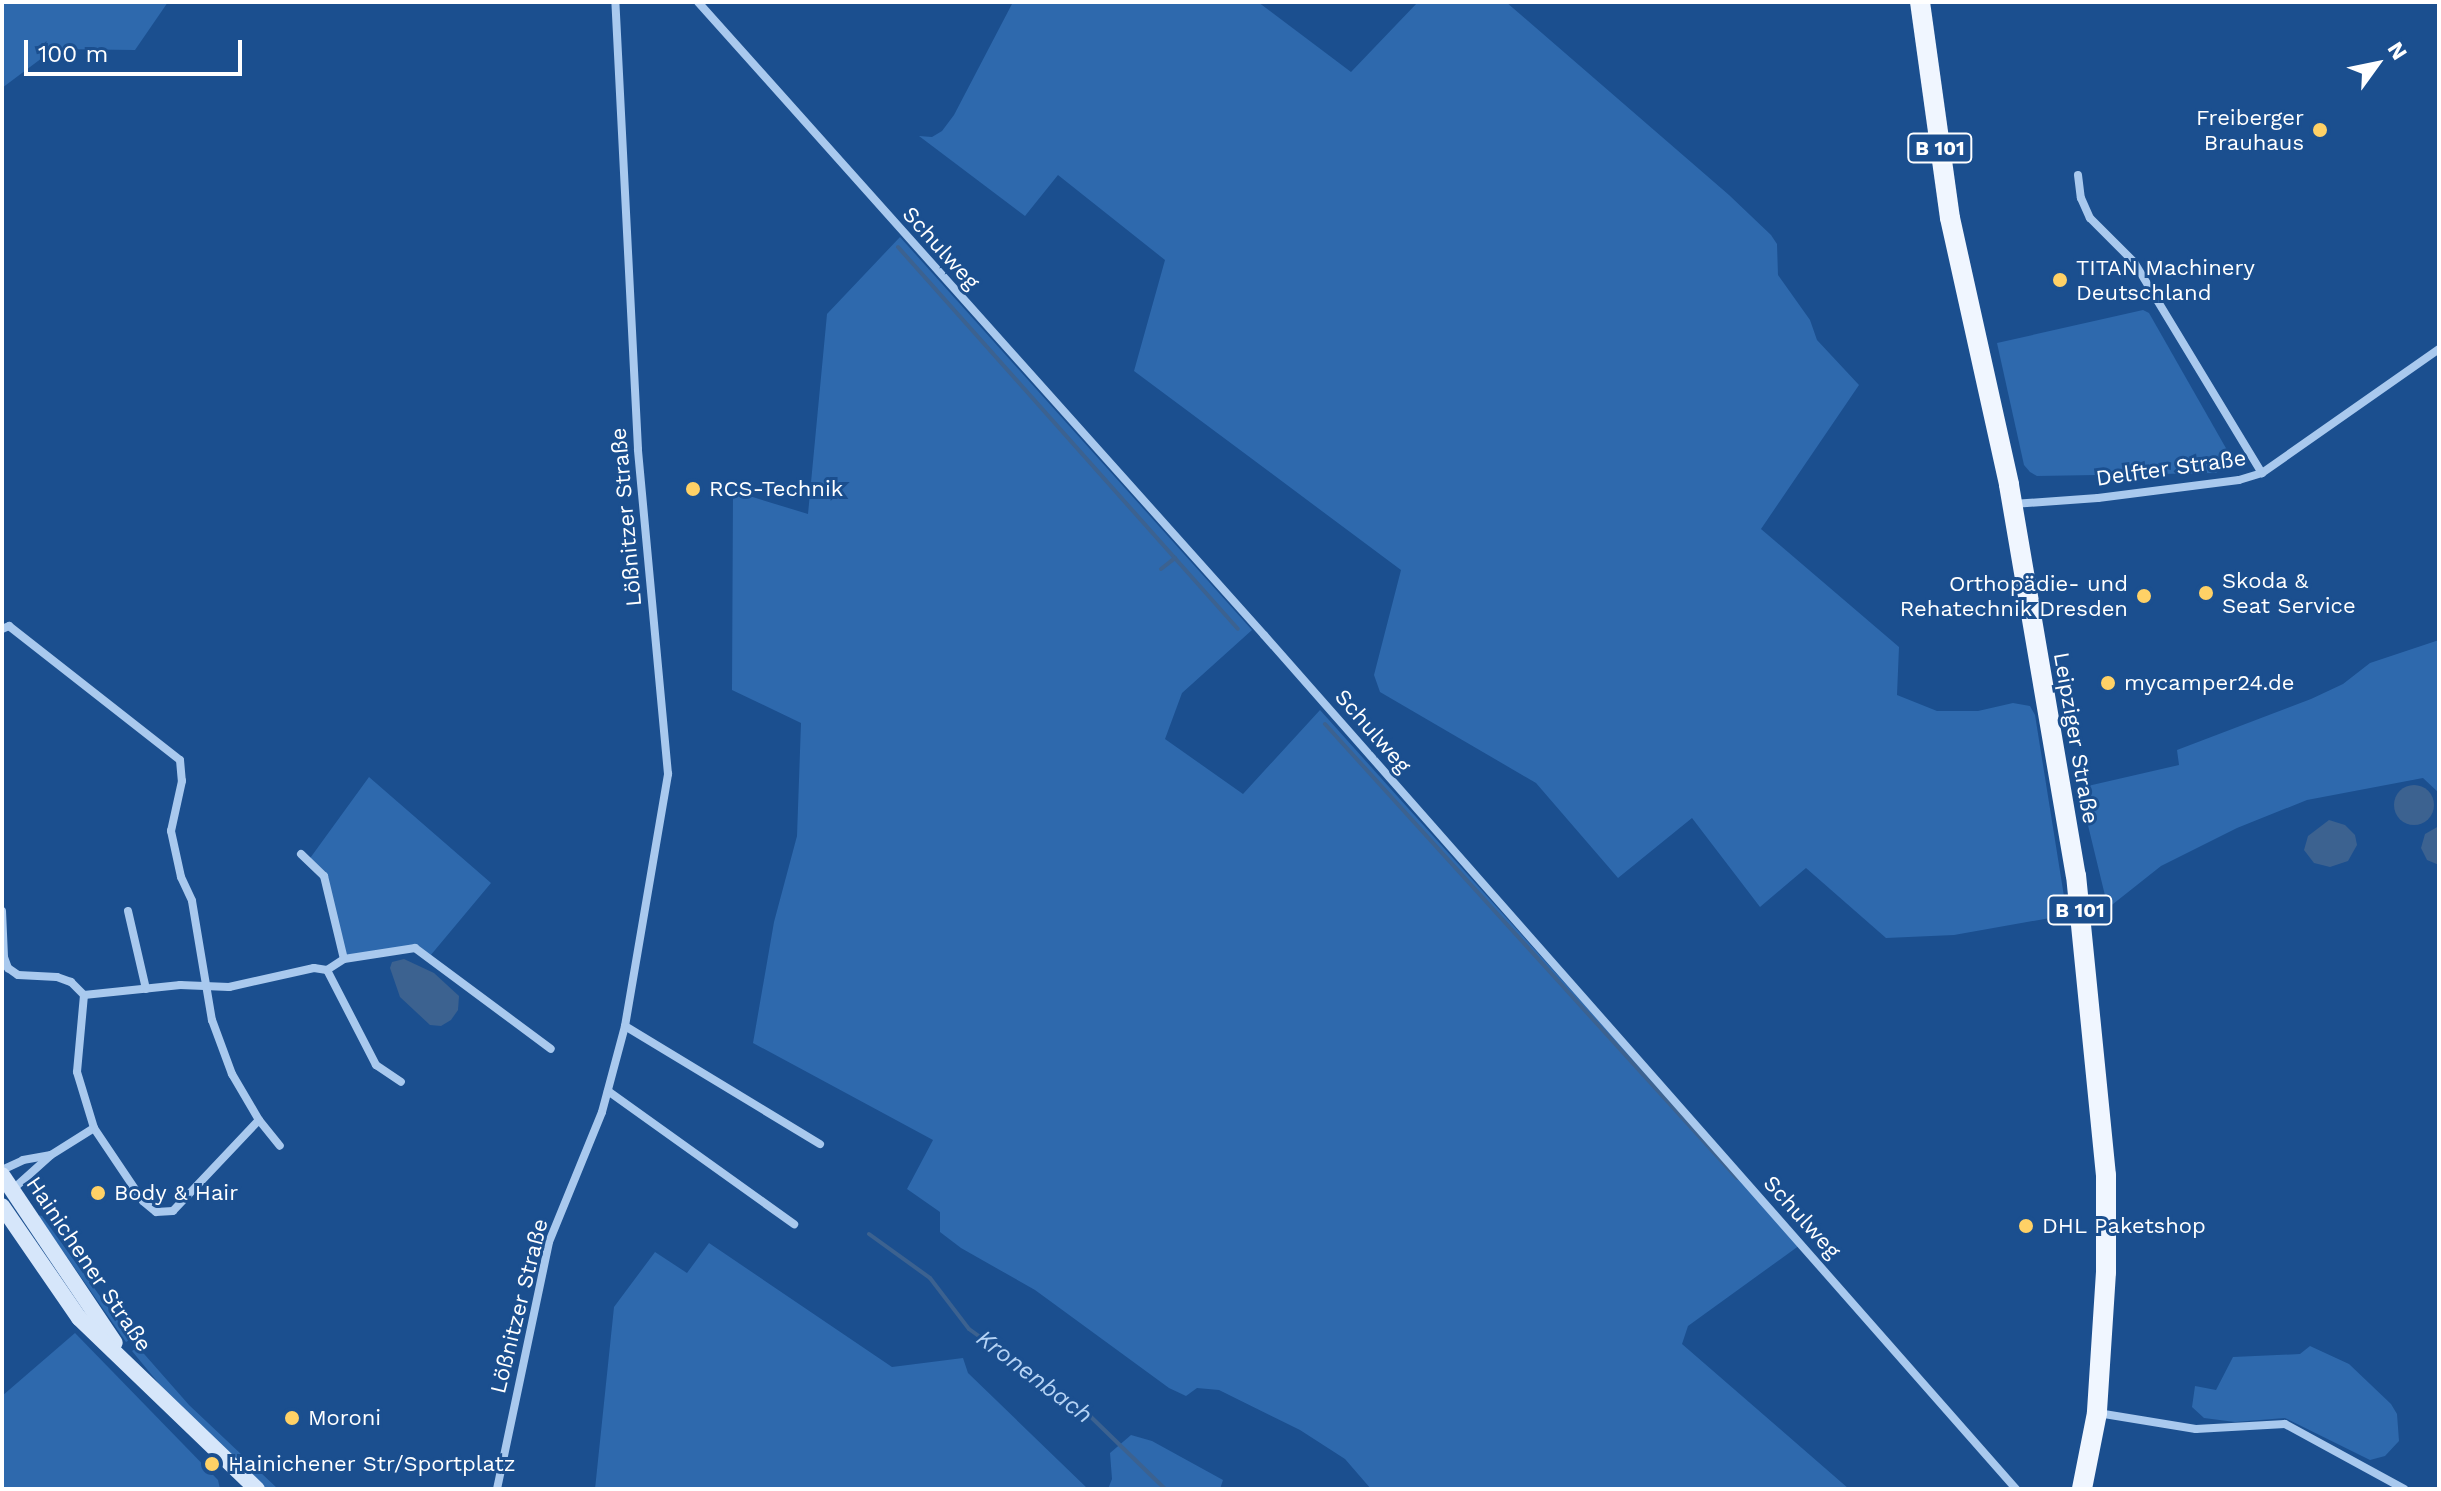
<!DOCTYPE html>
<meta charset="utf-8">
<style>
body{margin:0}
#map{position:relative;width:2441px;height:1491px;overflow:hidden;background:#1b4f8f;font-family:"Work Sans",sans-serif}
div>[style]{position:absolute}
.green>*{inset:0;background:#2e69ad}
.water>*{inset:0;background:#3c6290}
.round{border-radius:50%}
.stream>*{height:4px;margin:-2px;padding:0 2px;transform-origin:2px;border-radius:2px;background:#3c6290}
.minor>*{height:8px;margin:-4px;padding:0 4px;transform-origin:4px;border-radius:4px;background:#a9c9ee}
.secondary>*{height:16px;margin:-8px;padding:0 8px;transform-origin:8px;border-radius:8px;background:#d6e6fa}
.primary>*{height:20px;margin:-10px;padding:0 10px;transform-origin:10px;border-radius:10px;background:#f0f6ff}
.dots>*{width:22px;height:22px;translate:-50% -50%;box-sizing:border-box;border:4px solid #1b4f8f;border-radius:50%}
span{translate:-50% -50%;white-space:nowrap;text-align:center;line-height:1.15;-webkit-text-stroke:6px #1b4f8f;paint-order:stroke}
.shield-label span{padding:2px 6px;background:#1b4f8f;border:2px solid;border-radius:6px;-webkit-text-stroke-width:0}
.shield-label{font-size:20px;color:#fff;font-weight:700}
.poi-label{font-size:22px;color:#fff}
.right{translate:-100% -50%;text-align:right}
.left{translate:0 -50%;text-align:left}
.street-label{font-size:22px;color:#fff}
.water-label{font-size:24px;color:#b5d3f5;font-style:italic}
.frame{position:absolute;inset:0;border:4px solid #fff;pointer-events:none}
.north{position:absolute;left:2337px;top:24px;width:80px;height:80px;-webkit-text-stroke:6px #1b4f8f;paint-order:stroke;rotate:57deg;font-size:22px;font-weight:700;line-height:32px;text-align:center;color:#fff}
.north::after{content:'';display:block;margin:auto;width:28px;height:36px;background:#fff;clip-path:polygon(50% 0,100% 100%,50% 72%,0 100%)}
.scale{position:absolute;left:24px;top:40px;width:218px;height:36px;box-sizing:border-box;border:4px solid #fff;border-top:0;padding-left:10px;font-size:24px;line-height:28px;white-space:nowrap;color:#fff;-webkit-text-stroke:6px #1b4f8f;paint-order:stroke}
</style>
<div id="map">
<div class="green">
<div style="clip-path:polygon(2px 2px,168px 2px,135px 50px,54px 49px,2px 88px)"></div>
<div style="clip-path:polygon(1013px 2px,1258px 2px,1351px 72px,1418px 2px,1506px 2px,1729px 195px,1771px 235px,1777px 244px,1778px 275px,1810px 320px,1817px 340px,1859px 385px,1761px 529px,1899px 647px,1897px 695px,1937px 711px,1978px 711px,2013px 703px,2030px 706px,2035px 715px,2067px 915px,1954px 935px,1886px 938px,1806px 868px,1760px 907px,1692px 818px,1618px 878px,1536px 783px,1380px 692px,1374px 675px,1401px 570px,1134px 371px,1165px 260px,1058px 175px,1025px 216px,919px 136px,932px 137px,942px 131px,954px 115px)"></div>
<div style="clip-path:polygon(900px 237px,1252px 630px,1182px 693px,1165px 739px,1243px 794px,1320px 710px,1800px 1245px,1688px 1326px,1682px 1344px,1849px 1489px,1371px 1489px,1345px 1459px,1300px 1430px,1219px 1390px,1197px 1388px,1186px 1396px,1169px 1388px,1035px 1290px,961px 1248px,940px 1232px,940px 1212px,907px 1189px,933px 1140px,753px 1043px,774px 922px,797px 836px,801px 723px,732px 690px,733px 491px,808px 514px,827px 314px)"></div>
<div style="clip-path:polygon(2143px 310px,2149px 313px,2227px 450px,2227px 462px,2216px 473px,2037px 476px,2030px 472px,2024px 465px,1997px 343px)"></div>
<div style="clip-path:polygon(2439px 640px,2439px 793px,2423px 778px,2307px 800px,2237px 828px,2161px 866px,2108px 908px,2079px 788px,2179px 765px,2177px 750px,2311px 699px,2343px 684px,2370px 663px)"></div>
<div style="clip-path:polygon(369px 777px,491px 883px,430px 956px,415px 948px,344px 959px,324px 876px,308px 861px)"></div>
<div style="clip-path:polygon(38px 1215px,42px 1216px,131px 1339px,126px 1342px)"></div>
<div style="clip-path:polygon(709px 1243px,892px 1367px,963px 1358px,968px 1373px,1088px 1489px,595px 1489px,614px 1307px,655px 1252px,687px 1273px)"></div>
<div style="clip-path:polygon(75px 1333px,218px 1480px,220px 1489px,2px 1489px,2px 1396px)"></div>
<div style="clip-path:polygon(2310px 1346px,2349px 1364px,2391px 1404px,2397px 1414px,2399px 1441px,2385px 1456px,2370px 1460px,2285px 1418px,2235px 1422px,2204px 1418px,2192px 1407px,2195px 1386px,2216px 1390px,2233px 1357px,2300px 1354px)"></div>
<div style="clip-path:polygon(138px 1347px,189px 1405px,278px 1489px,266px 1489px,165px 1391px,132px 1351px)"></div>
<div style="clip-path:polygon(1131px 1435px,1152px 1441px,1223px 1480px,1220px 1489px,1108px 1489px,1112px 1479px,1110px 1453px)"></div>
</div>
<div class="water">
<div class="round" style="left:2394px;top:785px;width:40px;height:40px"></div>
<div style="clip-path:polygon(2329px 820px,2345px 825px,2355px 835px,2357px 845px,2348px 861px,2330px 867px,2314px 863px,2304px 850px,2308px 836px)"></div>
<div style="clip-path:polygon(2439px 826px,2439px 865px,2427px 860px,2421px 848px,2425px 834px)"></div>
<div style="clip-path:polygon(404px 959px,434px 973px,459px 996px,458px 1010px,451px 1020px,441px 1026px,430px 1025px,400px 997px,390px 968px,392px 962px)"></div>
</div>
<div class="stream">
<div style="left:898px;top:247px;width:511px;rotate:48.33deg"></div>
<div style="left:1161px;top:569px;width:18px;rotate:-38deg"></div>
<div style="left:1325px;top:724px;width:613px;rotate:47.78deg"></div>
<div style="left:869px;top:1234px;width:75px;rotate:35.8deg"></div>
<div style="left:930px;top:1278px;width:64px;rotate:52.6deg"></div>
<div style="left:969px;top:1329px;width:150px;rotate:35.8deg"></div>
<div style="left:1091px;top:1417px;width:103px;rotate:44.2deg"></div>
</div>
<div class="minor">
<div style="left:698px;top:2px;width:849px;rotate:48.2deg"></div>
<div style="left:1264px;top:635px;width:1138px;rotate:48.63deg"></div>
<div style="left:2078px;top:175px;width:23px;rotate:83deg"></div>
<div style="left:2081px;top:198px;width:22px;rotate:66deg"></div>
<div style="left:2090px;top:218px;width:62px;rotate:45deg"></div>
<div style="left:2134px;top:262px;width:247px;rotate:58.8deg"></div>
<div style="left:2013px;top:504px;width:85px;rotate:-4deg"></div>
<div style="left:2098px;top:498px;width:142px;rotate:-7.3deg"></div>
<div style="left:2239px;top:480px;width:24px;rotate:-17deg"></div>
<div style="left:2262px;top:473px;width:216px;rotate:-35deg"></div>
<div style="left:2px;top:629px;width:8px;rotate:-23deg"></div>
<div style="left:9px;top:626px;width:217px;rotate:38.1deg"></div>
<div style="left:180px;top:760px;width:21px;rotate:85deg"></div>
<div style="left:182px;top:781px;width:51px;rotate:102.4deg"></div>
<div style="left:171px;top:831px;width:47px;rotate:77.7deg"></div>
<div style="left:181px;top:877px;width:26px;rotate:65deg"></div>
<div style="left:192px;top:901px;width:121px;rotate:80.5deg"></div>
<div style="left:212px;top:1020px;width:58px;rotate:69.7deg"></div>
<div style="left:232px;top:1074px;width:53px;rotate:59.6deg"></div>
<div style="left:259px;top:1120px;width:125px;rotate:133.4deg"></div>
<div style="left:173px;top:1211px;width:17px;rotate:177deg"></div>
<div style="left:156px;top:1212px;width:17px;rotate:-140deg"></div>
<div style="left:143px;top:1201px;width:88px;rotate:-123.9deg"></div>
<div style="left:94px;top:1128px;width:51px;rotate:147.9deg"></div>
<div style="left:51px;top:1155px;width:52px;rotate:138.1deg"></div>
<div style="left:301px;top:854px;width:32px;rotate:44deg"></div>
<div style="left:324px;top:876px;width:85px;rotate:76.5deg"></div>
<div style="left:2px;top:911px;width:46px;rotate:87.5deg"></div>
<div style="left:4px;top:957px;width:12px;rotate:70deg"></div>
<div style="left:8px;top:968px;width:12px;rotate:35deg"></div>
<div style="left:18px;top:975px;width:39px;rotate:3deg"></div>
<div style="left:57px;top:977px;width:15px;rotate:20deg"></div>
<div style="left:71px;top:982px;width:18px;rotate:45deg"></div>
<div style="left:84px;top:995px;width:97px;rotate:-5.9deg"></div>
<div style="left:180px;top:985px;width:49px;rotate:2.3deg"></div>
<div style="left:229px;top:987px;width:87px;rotate:-12.6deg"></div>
<div style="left:314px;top:968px;width:13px;rotate:9deg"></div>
<div style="left:327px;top:970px;width:20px;rotate:-33deg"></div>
<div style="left:344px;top:959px;width:72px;rotate:-8.8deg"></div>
<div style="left:415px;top:948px;width:169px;rotate:36.6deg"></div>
<div style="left:128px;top:911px;width:80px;rotate:77deg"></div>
<div style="left:327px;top:970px;width:107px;rotate:62.7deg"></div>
<div style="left:376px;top:1065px;width:30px;rotate:34deg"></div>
<div style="left:84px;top:995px;width:77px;rotate:95.2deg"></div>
<div style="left:77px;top:1072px;width:59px;rotate:73.1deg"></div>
<div style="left:625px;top:1026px;width:228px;rotate:31.2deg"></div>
<div style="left:608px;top:1091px;width:229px;rotate:35.6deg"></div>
<div style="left:259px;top:1120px;width:33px;rotate:51deg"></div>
<div style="left:2px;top:1170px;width:23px;rotate:-25deg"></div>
<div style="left:23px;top:1160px;width:27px;rotate:-10deg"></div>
<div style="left:2098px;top:1413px;width:99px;rotate:9.3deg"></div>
<div style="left:2196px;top:1429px;width:89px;rotate:-3.2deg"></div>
<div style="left:2285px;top:1424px;width:136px;rotate:28.6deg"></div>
<div style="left:497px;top:1489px;width:252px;rotate:-78.1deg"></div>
<div style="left:549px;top:1242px;width:140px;rotate:-67.8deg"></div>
<div style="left:602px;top:1112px;width:89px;rotate:-75deg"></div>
<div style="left:625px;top:1026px;width:256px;rotate:-80.3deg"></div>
<div style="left:668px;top:774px;width:326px;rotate:-95.3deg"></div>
<div style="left:638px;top:449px;width:448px;rotate:-92.9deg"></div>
</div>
<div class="secondary">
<div style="left:2px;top:1175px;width:202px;rotate:56.1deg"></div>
<div style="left:2px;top:1206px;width:136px;rotate:55.5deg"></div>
<div style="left:79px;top:1318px;width:247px;rotate:43.9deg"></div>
</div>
<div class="primary">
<div style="left:1920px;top:2px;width:218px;rotate:82.1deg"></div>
<div style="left:1950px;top:218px;width:273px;rotate:77.5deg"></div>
<div style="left:2009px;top:485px;width:396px;rotate:80.3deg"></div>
<div style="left:2076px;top:875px;width:301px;rotate:84.3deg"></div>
<div style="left:2106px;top:1175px;width:97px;rotate:90deg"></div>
<div style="left:2106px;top:1272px;width:141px;rotate:93.7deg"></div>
<div style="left:2097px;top:1413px;width:77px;rotate:101.2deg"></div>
</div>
<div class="dots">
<div style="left:2320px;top:130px;background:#ffd166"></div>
<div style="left:2060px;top:280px;background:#ffd166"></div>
<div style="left:693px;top:489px;background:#ffd166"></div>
<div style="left:2206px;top:593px;background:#ffd166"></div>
<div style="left:2144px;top:596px;background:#ffd166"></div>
<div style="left:2108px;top:683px;background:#ffd166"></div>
<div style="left:98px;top:1193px;background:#ffd166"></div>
<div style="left:2026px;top:1226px;background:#ffd166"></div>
<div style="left:292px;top:1418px;background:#ffd166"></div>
<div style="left:212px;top:1464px;background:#ffd166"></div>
</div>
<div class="shield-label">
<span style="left:1940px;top:148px">B 101</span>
<span style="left:2080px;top:910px">B 101</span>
</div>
<div class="poi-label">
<span class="right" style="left:2304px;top:130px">Freiberger<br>Brauhaus</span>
<span class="left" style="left:2076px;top:280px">TITAN Machinery<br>Deutschland</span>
<span class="left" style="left:709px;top:489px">RCS-Technik</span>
<span class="left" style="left:2222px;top:593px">Skoda &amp;<br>Seat Service</span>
<span class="right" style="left:2128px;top:596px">Orthopädie- und<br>Rehatechnik Dresden</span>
<span class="left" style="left:2124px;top:683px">mycamper24.de</span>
<span class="left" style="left:114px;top:1193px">Body &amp; Hair</span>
<span class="left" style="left:2042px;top:1226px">DHL Paketshop</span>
<span class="left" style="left:308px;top:1418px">Moroni</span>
<span class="left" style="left:228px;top:1464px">Hainichener Str/Sportplatz</span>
</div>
<div class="street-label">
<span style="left:941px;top:248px;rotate:48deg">Schulweg</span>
<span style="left:2171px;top:468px;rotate:-8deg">Delfter Straße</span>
<span style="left:626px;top:517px;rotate:-95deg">Lößnitzer Straße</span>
<span style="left:1373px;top:731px;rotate:49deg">Schulweg</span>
<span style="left:2076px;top:738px;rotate:80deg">Leipziger Straße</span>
<span style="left:1802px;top:1217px;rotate:48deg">Schulweg</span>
<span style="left:89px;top:1264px;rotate:56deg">Hainichener Straße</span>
<span style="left:519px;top:1306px;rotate:-76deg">Lößnitzer Straße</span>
</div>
<div class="water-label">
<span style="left:1034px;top:1377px;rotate:37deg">Kronenbach</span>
</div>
<div class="frame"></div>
<div class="north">N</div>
<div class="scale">100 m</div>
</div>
